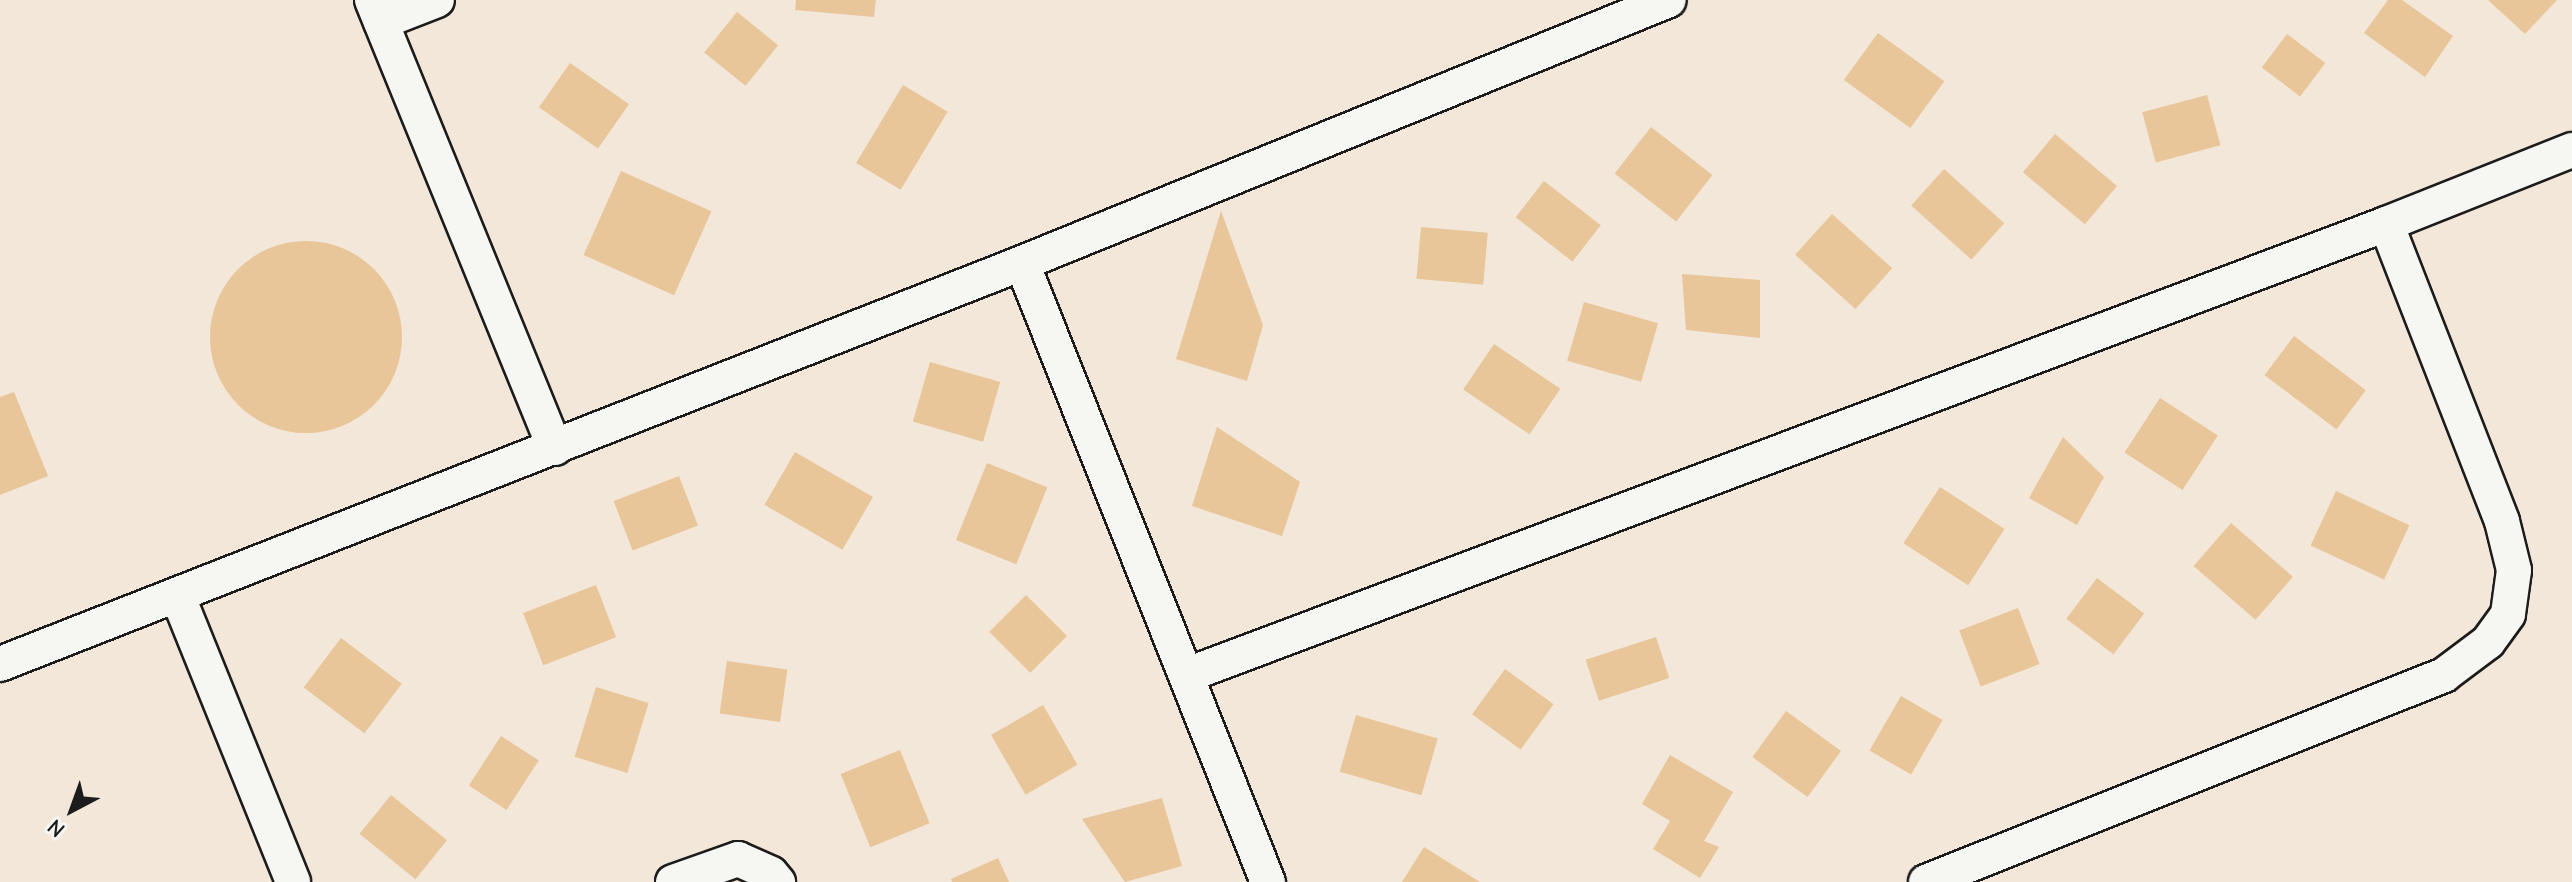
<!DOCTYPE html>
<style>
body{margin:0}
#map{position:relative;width:2572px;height:882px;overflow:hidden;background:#f2e7d8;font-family:"Comic Neue",sans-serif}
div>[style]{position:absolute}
.building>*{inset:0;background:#e9c59a;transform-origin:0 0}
.round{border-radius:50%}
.roads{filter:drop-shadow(2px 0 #1c1c1c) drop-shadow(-2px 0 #1c1c1c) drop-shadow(0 2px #1c1c1c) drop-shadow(0 -2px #1c1c1c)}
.street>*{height:34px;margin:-17px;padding:0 17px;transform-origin:17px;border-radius:17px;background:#f6f6f2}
span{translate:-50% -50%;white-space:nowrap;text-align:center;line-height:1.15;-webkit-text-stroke:7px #f6f6f2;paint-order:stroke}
.north{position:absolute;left:32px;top:770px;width:80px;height:80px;-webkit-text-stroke:6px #f6f6f2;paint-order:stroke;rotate:221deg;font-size:22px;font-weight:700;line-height:32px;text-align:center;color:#1c1c1c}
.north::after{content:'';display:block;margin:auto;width:28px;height:36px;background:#1c1c1c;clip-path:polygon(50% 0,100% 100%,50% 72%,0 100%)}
</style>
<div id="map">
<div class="building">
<div style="clip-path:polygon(796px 0,876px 0,874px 17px,795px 10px)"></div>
<div style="clip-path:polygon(2388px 0,2402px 0,2453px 36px,2425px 77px,2364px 33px)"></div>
<div style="clip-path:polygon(2488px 0,2557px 0,2525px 34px)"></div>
<div style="left:737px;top:12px;width:53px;height:52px;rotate:39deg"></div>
<div style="left:1878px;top:33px;width:82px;height:58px;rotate:36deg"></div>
<div style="left:2287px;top:34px;width:48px;height:42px;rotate:37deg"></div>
<div style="left:570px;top:63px;width:72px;height:54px;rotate:35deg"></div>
<div style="left:903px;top:85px;width:52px;height:91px;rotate:31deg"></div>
<div style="left:2207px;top:95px;width:52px;height:67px;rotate:75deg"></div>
<div style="left:1651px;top:127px;width:78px;height:59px;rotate:38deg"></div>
<div style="left:2055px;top:134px;width:81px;height:50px;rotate:40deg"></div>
<div style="left:1944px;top:169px;width:81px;height:49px;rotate:42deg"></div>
<div style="left:621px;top:171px;width:99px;height:92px;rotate:24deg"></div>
<div style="left:1544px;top:181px;width:72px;height:46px;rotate:38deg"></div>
<div style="clip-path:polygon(1221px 211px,1263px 325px,1247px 381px,1176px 359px)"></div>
<div style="left:1832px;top:214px;width:81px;height:55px;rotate:42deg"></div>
<div style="left:1421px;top:227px;width:67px;height:52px;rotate:5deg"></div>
<div class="round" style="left:210px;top:241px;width:192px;height:192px"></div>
<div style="clip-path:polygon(1682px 274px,1760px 280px,1760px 338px,1686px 330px)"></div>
<div style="left:1584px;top:302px;width:77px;height:61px;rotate:16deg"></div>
<div style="left:2294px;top:336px;width:90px;height:49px;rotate:37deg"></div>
<div style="left:1494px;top:344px;width:80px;height:55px;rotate:34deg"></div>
<div style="left:930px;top:362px;width:73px;height:62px;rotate:16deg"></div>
<div style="clip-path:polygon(14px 392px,48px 476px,0 495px,0 397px)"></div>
<div style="left:2160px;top:398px;width:69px;height:65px;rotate:33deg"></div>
<div style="clip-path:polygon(1217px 427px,1300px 482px,1282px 536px,1192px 506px)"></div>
<div style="clip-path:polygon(2063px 437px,2104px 477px,2077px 525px,2029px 498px)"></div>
<div style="left:795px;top:452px;width:90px;height:61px;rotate:30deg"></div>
<div style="left:987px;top:463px;width:65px;height:83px;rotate:22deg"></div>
<div style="left:679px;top:476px;width:53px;height:70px;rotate:69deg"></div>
<div style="left:1940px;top:487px;width:77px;height:67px;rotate:33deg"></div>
<div style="left:2336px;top:491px;width:81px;height:60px;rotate:25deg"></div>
<div style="left:2231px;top:523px;width:82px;height:57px;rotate:41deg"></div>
<div style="left:2097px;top:578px;width:59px;height:51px;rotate:37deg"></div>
<div style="left:596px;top:585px;width:56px;height:78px;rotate:69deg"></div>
<div style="left:1026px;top:595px;width:58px;height:52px;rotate:45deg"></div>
<div style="left:2018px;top:608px;width:60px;height:63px;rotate:69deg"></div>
<div style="left:1656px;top:637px;width:43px;height:74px;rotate:72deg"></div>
<div style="left:341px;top:638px;width:76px;height:62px;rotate:37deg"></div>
<div style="left:727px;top:661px;width:61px;height:53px;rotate:8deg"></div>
<div style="left:1505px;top:669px;width:60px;height:56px;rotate:36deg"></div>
<div style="left:596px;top:687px;width:55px;height:73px;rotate:17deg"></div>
<div style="left:1901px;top:696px;width:48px;height:63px;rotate:30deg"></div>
<div style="left:1043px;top:705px;width:69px;height:60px;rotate:60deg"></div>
<div style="left:1786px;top:711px;width:68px;height:57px;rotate:36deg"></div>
<div style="left:1356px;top:715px;width:85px;height:59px;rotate:16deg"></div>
<div style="left:501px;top:736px;width:45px;height:59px;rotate:33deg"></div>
<div style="left:900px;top:750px;width:79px;height:64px;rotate:68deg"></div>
<div style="clip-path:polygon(1670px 755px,1733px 792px,1704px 841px,1719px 847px,1700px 878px,1653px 849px,1670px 821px,1642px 804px)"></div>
<div style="left:391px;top:795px;width:72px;height:50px;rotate:39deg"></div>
<div style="clip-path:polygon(1162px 798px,1182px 866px,1125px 882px,1082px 819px)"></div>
<div style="clip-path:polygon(1424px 847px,1480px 882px,1402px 882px)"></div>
<div style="clip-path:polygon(998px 858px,1009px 882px,952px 882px,951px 879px)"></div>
</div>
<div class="roads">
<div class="street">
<div style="left:372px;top:0;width:484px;rotate:67.8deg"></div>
<div style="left:381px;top:22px;width:60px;rotate:-21.4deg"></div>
<div style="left:1022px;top:263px;width:666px;rotate:68.33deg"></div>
<div style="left:178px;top:597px;width:307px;rotate:68deg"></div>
<div style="left:0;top:664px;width:1098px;rotate:-21.42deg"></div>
<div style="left:1022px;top:263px;width:698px;rotate:-22.12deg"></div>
<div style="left:1187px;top:675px;width:1281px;rotate:-20.61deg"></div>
<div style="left:2386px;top:224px;width:200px;rotate:-21.7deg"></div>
<div style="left:673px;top:882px;width:69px;rotate:-19.5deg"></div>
<div style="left:738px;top:859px;width:36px;rotate:24deg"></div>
<div style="left:771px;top:874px;width:11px;rotate:49deg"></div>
<div style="left:1926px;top:882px;width:558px;rotate:-21.78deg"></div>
<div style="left:2444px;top:675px;width:55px;rotate:-36.9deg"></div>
<div style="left:2488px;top:642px;width:34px;rotate:-54deg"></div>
<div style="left:2508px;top:614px;width:44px;rotate:-82.2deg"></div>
<div style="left:2514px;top:570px;width:50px;rotate:-103.8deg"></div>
<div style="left:2502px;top:521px;width:319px;rotate:-111.3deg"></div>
</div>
</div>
<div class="north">N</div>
</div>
